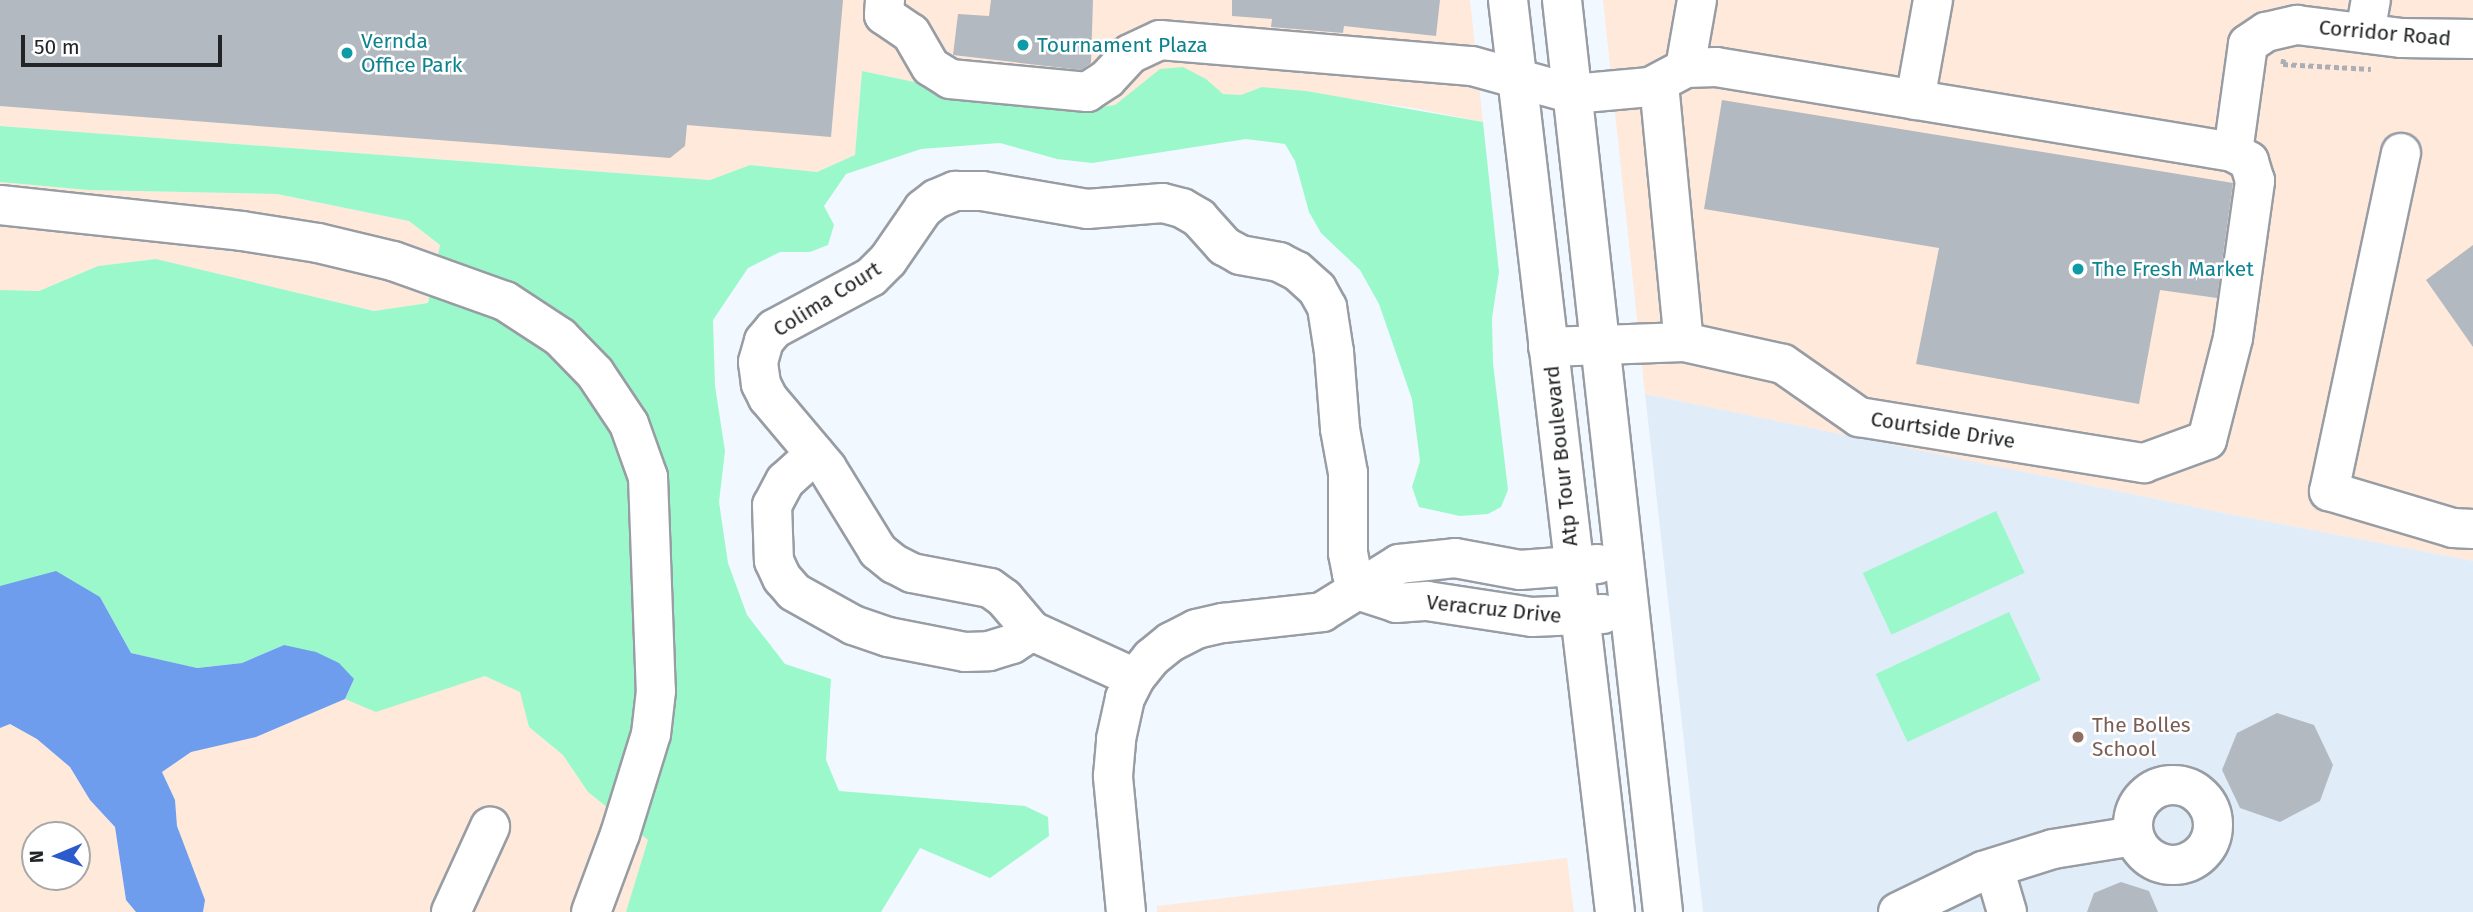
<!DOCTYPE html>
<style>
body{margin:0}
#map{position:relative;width:2473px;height:912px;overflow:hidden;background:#f2f8ff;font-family:"Fira Sans",sans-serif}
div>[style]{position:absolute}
.commercial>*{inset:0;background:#fee9db}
.built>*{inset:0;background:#e1ecf9}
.green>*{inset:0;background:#9bf8cb;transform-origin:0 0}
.water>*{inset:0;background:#6f9ded}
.building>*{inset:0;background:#b3b9c0}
.path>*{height:4.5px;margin-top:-2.25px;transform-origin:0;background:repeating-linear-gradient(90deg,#abafb5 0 5px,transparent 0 8.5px)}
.roads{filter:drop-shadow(2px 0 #989da4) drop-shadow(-2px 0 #989da4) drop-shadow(0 2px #989da4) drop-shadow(0 -2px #989da4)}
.minor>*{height:38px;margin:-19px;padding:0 19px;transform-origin:19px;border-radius:19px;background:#fff}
.minor>.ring{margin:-19px;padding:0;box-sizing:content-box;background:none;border:38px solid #fff;border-radius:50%}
.dots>*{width:19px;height:19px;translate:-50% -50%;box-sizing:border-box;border:4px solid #fff;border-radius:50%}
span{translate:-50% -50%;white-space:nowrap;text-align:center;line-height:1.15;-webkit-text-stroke:5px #fff;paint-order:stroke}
.street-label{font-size:21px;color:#222426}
.culture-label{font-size:21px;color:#0d838f}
.left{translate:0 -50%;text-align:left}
.education-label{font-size:21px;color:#785e54}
.north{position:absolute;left:21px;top:821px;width:70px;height:70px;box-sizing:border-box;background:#fff;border:2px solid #a7a7a8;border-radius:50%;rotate:268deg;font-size:19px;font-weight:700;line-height:28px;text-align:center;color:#222426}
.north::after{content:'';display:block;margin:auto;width:24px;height:32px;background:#2c5ccb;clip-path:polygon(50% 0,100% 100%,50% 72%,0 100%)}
.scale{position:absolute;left:21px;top:35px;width:201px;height:32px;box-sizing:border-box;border:4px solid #222426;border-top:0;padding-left:9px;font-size:21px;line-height:24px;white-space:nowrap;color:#222426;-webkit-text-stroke:5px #fff;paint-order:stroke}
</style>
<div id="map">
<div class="commercial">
<div style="clip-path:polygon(0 0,1470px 0,1483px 122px,1414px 108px,1262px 87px,1241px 96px,1222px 94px,1206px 79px,1134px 90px,1115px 105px,1087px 109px,986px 97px,862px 71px,855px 155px,817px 172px,750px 165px,710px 180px,0 126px)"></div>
<div style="clip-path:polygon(1603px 0,2473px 0,2473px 561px,2229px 514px,1645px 394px)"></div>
<div style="clip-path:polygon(0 182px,88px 190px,277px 194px,409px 221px,440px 245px,428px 303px,374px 311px,156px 259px,98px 266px,39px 291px,0 290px)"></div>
<div style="clip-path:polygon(485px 676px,521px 692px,529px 727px,563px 755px,588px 792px,649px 840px,626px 912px,203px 912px,205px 900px,177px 826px,175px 800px,162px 772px,190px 752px,256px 737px,345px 699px,376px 711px)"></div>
<div style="clip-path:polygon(evenodd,10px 724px,38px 739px,70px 767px,90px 800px,115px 827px,126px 900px,136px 912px,0 912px,0 728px,10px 724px,35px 835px,77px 835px,77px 877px,35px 877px,35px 835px)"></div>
<div style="clip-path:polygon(1567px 858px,1574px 912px,1157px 912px,1157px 906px)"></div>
</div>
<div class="built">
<div style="clip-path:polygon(1645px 394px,2229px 514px,2473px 561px,2473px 912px,1703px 912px)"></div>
</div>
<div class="green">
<div style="clip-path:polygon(1183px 67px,1206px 79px,1223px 94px,1241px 95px,1262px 87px,1306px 91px,1483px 122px,1499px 272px,1492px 318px,1493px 363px,1508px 490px,1501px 507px,1488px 514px,1460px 516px,1419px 507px,1412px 487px,1420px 461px,1412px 399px,1379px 304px,1360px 270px,1321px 233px,1309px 212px,1295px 161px,1285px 144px,1246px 139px,1092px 163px,1057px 159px,1000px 143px,921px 149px,846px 174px,824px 206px,834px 225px,828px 245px,810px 252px,780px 252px,748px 268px,713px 320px,715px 386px,725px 451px,719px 502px,728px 563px,747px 615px,785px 664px,831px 679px,826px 760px,839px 791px,1025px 806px,1048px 817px,1049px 836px,990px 878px,920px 848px,881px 912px,626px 912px,648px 840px,588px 792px,563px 755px,529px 727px,520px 692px,485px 676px,376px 712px,345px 699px,354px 679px,284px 645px,242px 663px,196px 668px,131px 653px,100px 597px,0 586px,0 290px,39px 291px,98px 266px,156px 259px,374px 311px,428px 303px,440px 245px,409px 221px,277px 194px,88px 190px,0 182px,0 126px,710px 180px,750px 165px,817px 172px,855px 155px,862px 71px,986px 97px,1087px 109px,1115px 105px,1160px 69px)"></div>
<div style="left:1996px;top:511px;width:68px;height:147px;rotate:65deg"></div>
<div style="left:2009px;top:612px;width:75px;height:147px;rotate:65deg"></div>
</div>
<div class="water">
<div style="clip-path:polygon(56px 571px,100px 597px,131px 653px,197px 668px,242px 663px,284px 645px,316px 652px,339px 663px,354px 679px,345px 699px,256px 737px,191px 752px,162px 772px,175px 800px,177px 826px,205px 900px,203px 912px,136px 912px,126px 900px,115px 827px,90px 800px,70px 767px,37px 739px,10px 724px,0 728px,0 586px)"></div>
</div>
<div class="building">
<div style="clip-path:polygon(0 0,843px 0,831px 137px,687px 125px,685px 146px,670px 158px,0 106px)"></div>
<div style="clip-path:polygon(991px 0,1093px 0,1091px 63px,1081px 70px,953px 55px,958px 14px,989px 16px)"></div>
<div style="clip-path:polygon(1232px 0,1440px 0,1436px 36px,1344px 26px,1343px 33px,1271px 27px,1272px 19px,1232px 16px)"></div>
<div style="clip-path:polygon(1722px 100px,2233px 183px,2217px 298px,2160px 290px,2139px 404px,1916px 364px,1939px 248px,1704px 209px)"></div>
<div style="clip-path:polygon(2473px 245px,2473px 347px,2426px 280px)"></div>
<div style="clip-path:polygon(2277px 713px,2314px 725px,2333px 765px,2320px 801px,2280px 822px,2240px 808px,2222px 770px,2237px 733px)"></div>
<div style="clip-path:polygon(2121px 882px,2149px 891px,2158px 912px,2087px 912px,2094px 893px)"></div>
</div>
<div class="path">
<div style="left:2284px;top:59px;width:5px;rotate:101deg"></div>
<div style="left:2283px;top:64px;width:88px;rotate:3.3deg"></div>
</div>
<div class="roads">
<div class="minor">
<div style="left:885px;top:0;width:15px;rotate:94deg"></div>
<div style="left:884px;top:15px;width:32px;rotate:34deg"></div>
<div style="left:911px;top:33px;width:39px;rotate:60deg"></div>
<div style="left:931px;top:67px;width:22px;rotate:32deg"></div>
<div style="left:950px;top:79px;width:138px;rotate:5.4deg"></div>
<div style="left:1087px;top:92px;width:24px;rotate:-33deg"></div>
<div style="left:1107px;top:79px;width:34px;rotate:-47deg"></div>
<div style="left:1130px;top:54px;width:33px;rotate:-25deg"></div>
<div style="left:1160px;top:40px;width:313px;rotate:4.8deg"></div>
<div style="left:1472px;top:66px;width:105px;rotate:15.5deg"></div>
<div style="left:1573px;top:94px;width:77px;rotate:-5.2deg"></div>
<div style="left:1650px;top:87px;width:40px;rotate:-28deg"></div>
<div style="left:1685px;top:68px;width:31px;rotate:-2deg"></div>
<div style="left:1716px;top:67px;width:524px;rotate:9.34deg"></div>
<div style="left:2233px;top:152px;width:109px;rotate:-82.1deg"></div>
<div style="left:2248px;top:44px;width:22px;rotate:-34deg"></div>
<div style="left:2266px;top:32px;width:32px;rotate:-13deg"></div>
<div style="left:2297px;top:25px;width:106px;rotate:7.1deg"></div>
<div style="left:2402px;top:38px;width:71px;rotate:0.8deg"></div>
<div style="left:1508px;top:0;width:918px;rotate:83.31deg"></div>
<div style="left:1562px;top:0;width:918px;rotate:83.68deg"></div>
<div style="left:2365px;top:33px;width:34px;rotate:-80deg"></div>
<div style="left:1685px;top:68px;width:69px;rotate:-80deg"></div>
<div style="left:1659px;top:84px;width:259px;rotate:84.5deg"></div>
<div style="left:1915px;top:100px;width:102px;rotate:-79.8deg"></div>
<div style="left:2401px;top:153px;width:346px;rotate:102deg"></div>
<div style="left:2329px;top:491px;width:129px;rotate:16.6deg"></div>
<div style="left:2453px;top:528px;width:20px;rotate:3deg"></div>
<div style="left:0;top:205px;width:243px;rotate:6.1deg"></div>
<div style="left:242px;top:231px;width:77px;rotate:9deg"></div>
<div style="left:318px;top:243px;width:77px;rotate:13.5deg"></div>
<div style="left:393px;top:261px;width:119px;rotate:19.7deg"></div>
<div style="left:505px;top:301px;width:66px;rotate:33.2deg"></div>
<div style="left:560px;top:337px;width:50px;rotate:45.8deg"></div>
<div style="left:595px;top:373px;width:61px;rotate:56.3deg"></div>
<div style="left:629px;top:424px;width:56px;rotate:70.3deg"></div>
<div style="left:648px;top:477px;width:214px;rotate:87.9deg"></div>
<div style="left:656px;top:691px;width:43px;rotate:96.6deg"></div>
<div style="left:651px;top:734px;width:105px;rotate:107.2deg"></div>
<div style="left:620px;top:834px;width:83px;rotate:110.4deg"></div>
<div style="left:1548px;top:347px;width:136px;rotate:-2.1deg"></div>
<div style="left:1684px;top:342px;width:101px;rotate:12.5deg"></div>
<div style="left:1783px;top:364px;width:93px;rotate:34.9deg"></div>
<div style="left:1859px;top:417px;width:289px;rotate:9.2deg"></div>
<div style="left:2144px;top:463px;width:67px;rotate:-20.1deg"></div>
<div style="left:2207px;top:440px;width:105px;rotate:-75.7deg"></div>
<div style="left:2233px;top:338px;width:159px;rotate:-82deg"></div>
<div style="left:2255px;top:181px;width:21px;rotate:-107deg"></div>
<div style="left:2249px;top:161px;width:18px;rotate:-151deg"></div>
<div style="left:815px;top:454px;width:40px;rotate:138deg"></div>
<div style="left:785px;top:481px;width:27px;rotate:118deg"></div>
<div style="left:772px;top:505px;width:56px;rotate:88deg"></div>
<div style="left:774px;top:561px;width:19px;rotate:65deg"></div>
<div style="left:782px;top:578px;width:18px;rotate:49deg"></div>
<div style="left:794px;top:592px;width:68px;rotate:29.2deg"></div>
<div style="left:853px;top:625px;width:37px;rotate:19deg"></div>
<div style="left:888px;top:637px;width:78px;rotate:11deg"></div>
<div style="left:965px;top:652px;width:24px;rotate:-2deg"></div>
<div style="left:989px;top:651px;width:24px;rotate:-17deg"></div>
<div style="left:1012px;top:644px;width:24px;rotate:-33deg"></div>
<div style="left:1360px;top:591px;width:38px;rotate:18deg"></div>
<div style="left:1396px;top:603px;width:31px;rotate:-4deg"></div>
<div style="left:1427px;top:601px;width:106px;rotate:8.7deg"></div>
<div style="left:1532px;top:617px;width:71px;rotate:-2.4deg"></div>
<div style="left:1135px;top:678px;width:113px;rotate:-155.5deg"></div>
<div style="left:1032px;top:631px;width:43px;rotate:-130.3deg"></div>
<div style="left:1004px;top:598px;width:17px;rotate:-144deg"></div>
<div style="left:990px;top:588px;width:79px;rotate:-169.1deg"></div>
<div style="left:912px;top:573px;width:20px;rotate:-153deg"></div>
<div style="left:894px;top:564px;width:21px;rotate:-141deg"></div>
<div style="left:878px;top:551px;width:97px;rotate:-121.6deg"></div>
<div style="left:827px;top:468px;width:92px;rotate:-130.1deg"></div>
<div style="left:768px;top:398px;width:16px;rotate:-117deg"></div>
<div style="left:761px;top:384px;width:22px;rotate:-98deg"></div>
<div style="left:758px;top:362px;width:22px;rotate:-74deg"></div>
<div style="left:764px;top:341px;width:16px;rotate:-50deg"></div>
<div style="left:774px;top:329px;width:110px;rotate:-28.2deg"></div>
<div style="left:871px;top:277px;width:24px;rotate:-45deg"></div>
<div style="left:888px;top:260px;width:62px;rotate:-55.5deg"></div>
<div style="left:923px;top:209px;width:16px;rotate:-38deg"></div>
<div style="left:936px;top:199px;width:21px;rotate:-23deg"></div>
<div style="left:955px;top:191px;width:27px"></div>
<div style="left:982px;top:191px;width:107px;rotate:9.7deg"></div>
<div style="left:1087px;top:209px;width:76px;rotate:-4.5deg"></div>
<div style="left:1163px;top:203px;width:20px;rotate:15deg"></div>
<div style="left:1182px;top:208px;width:20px;rotate:30deg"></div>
<div style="left:1199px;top:218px;width:38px;rotate:48deg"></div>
<div style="left:1224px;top:246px;width:18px;rotate:29deg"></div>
<div style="left:1240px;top:255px;width:40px;rotate:10deg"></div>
<div style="left:1279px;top:262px;width:20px;rotate:27deg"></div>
<div style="left:1297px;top:271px;width:27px;rotate:42deg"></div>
<div style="left:1317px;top:289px;width:21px;rotate:61deg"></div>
<div style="left:1327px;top:307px;width:46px;rotate:81.2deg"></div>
<div style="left:1334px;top:352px;width:77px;rotate:85.5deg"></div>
<div style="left:1340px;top:429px;width:45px;rotate:79.7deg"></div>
<div style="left:1348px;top:473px;width:80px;rotate:90deg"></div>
<div style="left:1348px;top:553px;width:21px;rotate:79deg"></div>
<div style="left:1352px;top:574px;width:19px;rotate:65deg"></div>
<div class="ring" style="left:2133px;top:785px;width:42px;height:42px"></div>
<div style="left:1994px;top:868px;width:46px;rotate:73.5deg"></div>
<div style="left:451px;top:912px;width:94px;rotate:-65.4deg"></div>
<div style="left:1126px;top:912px;width:137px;rotate:-95.5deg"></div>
<div style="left:1113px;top:776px;width:37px;rotate:-85deg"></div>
<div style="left:1116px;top:739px;width:42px;rotate:-77.6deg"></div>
<div style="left:1125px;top:698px;width:22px;rotate:-63deg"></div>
<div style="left:1135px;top:678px;width:26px;rotate:-51deg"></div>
<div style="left:1151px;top:658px;width:26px;rotate:-39deg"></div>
<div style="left:1171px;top:642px;width:28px;rotate:-27deg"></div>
<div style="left:1196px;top:629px;width:28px;rotate:-13deg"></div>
<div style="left:1223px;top:623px;width:100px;rotate:-6.3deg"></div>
<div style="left:1322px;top:612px;width:91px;rotate:-31.9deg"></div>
<div style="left:1399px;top:564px;width:56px;rotate:-6.1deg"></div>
<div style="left:1455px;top:558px;width:66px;rotate:10.5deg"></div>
<div style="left:1520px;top:570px;width:78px;rotate:-4.4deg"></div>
<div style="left:1898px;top:912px;width:94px;rotate:-25.8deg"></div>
<div style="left:1983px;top:871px;width:73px;rotate:-17.4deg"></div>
<div style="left:2053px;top:849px;width:82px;rotate:-9.1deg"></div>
</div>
</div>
<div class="dots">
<div style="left:1023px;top:45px;background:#0f9aa8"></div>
<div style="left:347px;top:53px;background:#0f9aa8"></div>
<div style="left:2078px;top:269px;background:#0f9aa8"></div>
<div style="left:2078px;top:737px;background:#8d6e63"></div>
</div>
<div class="street-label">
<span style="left:2385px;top:33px;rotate:5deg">Corridor Road</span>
<span style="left:827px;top:299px;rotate:-32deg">Colima Court</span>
<span style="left:1943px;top:430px;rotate:9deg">Courtside Drive</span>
<span style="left:1561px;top:456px;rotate:-96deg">Atp Tour Boulevard</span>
<span style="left:1494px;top:609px;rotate:6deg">Veracruz Drive</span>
</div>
<div class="culture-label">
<span class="left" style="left:361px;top:53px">Vernda<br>Office Park</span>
<span class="left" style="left:1037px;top:45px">Tournament Plaza</span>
<span class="left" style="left:2092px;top:269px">The Fresh Market</span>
</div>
<div class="education-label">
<span class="left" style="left:2092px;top:737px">The Bolles<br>School</span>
</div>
<div class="north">N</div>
<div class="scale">50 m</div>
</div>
